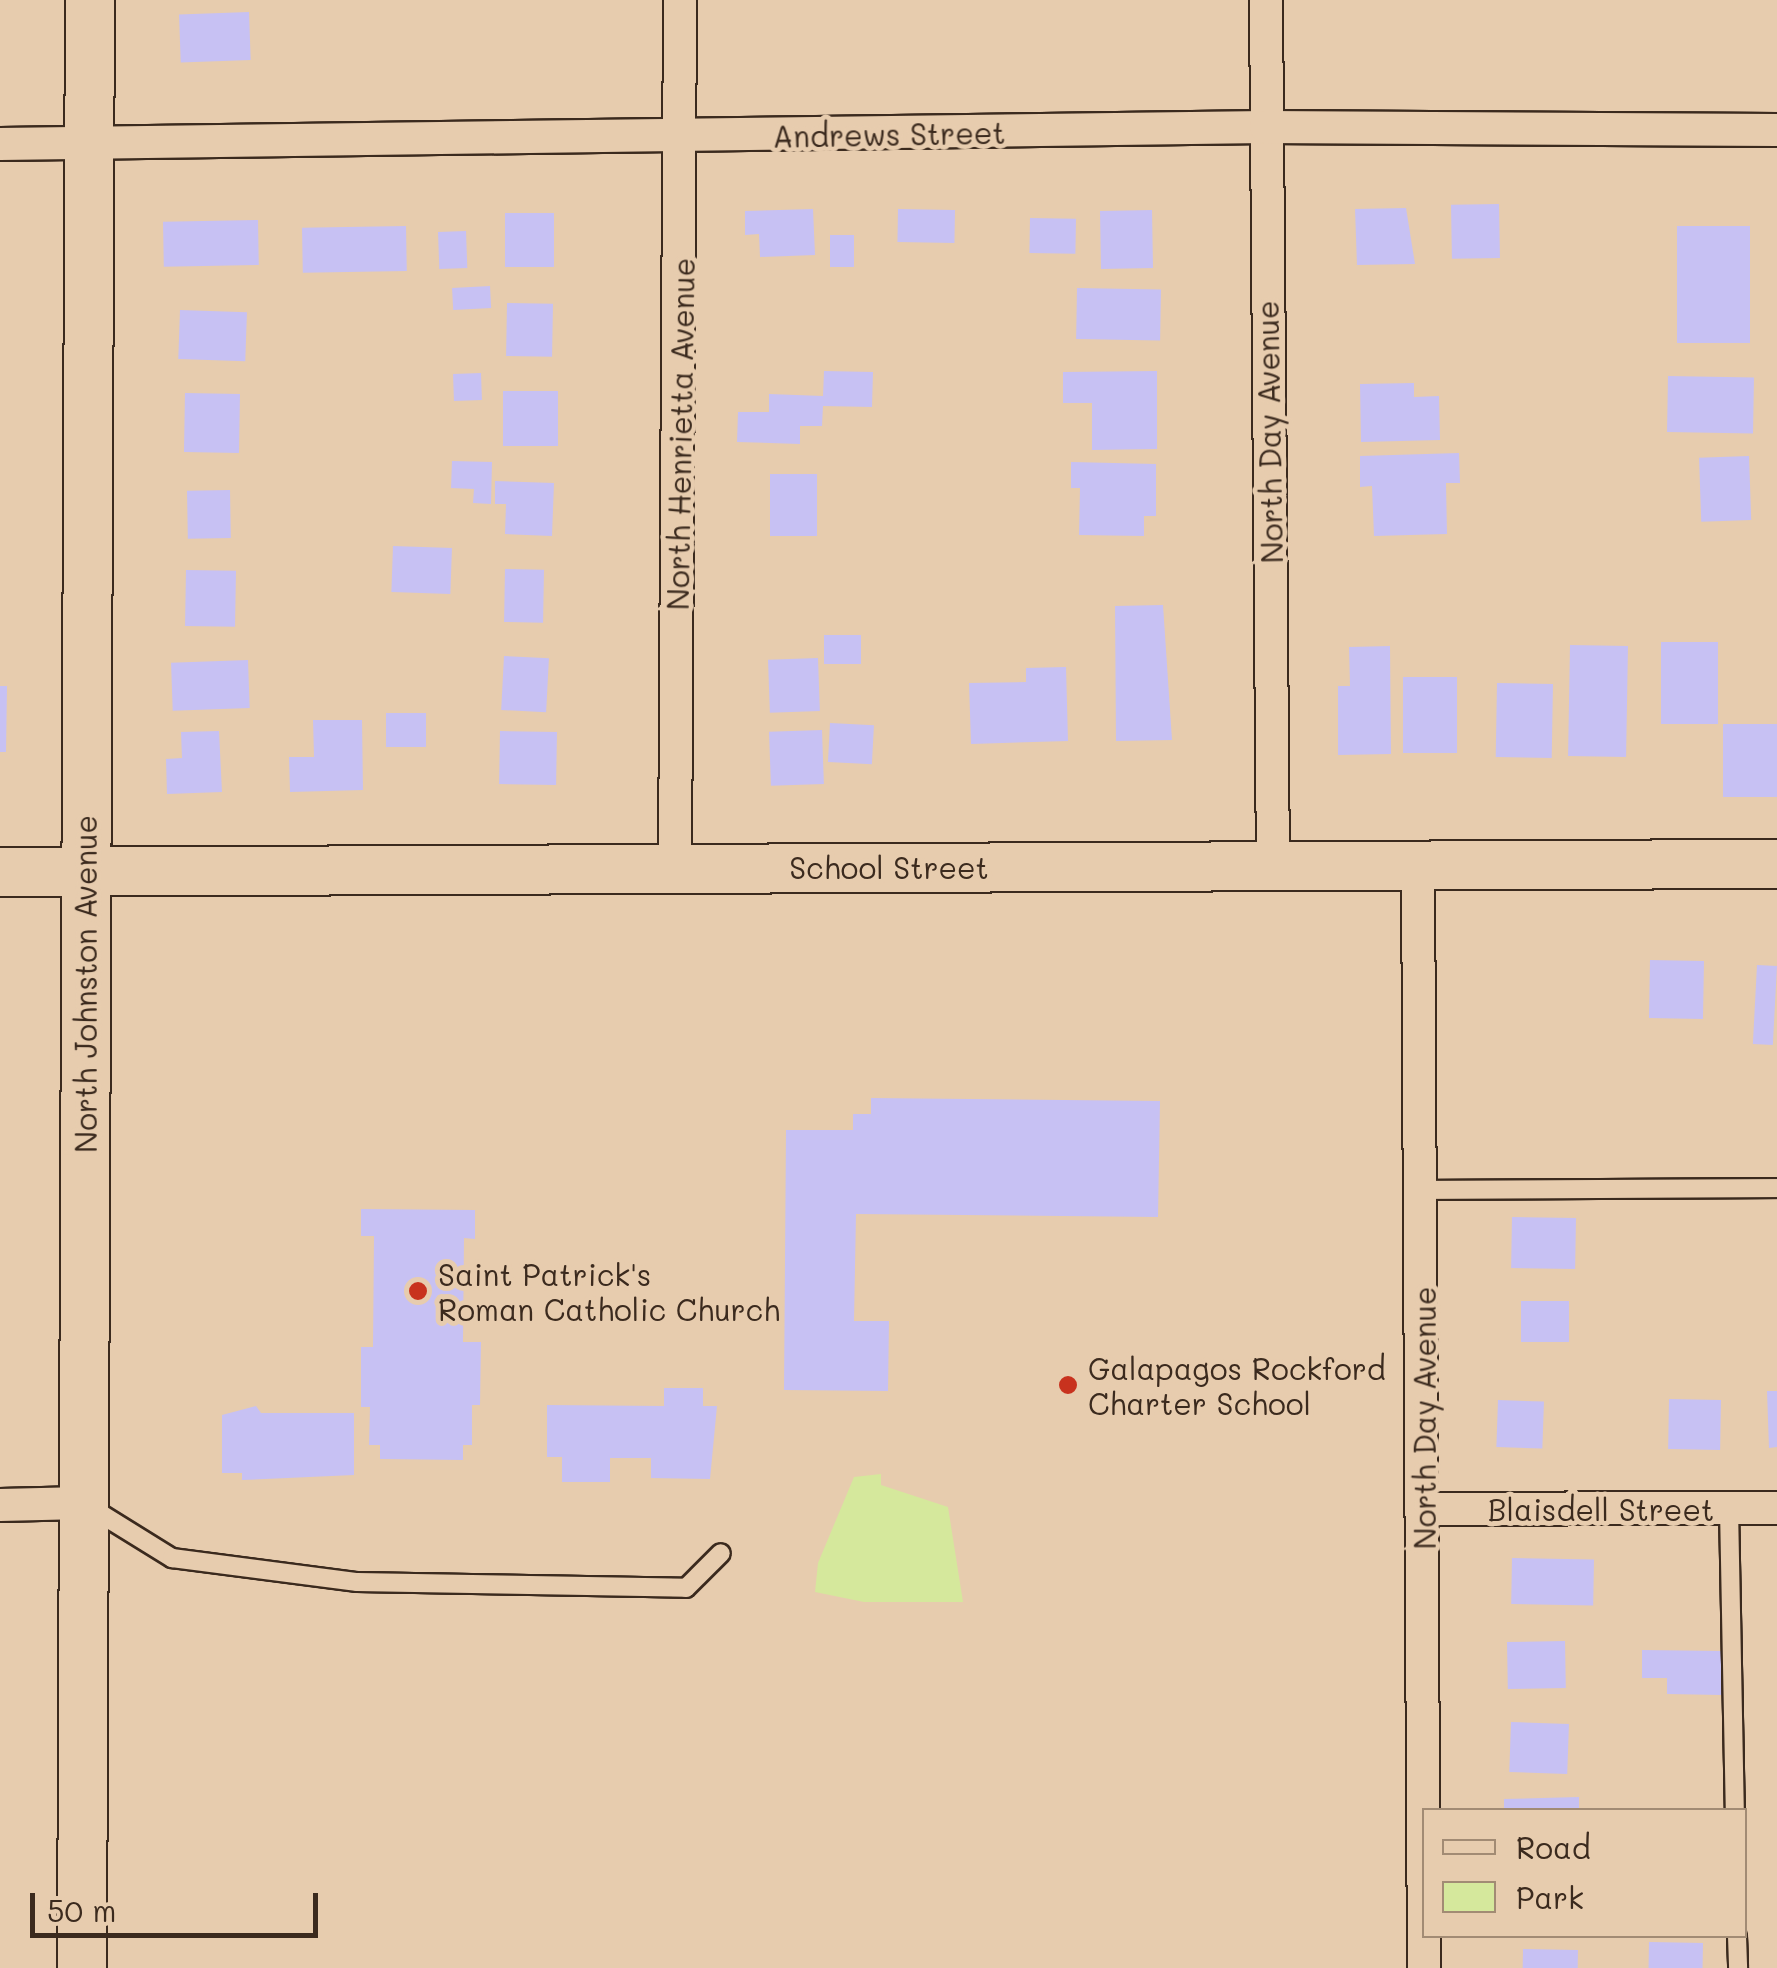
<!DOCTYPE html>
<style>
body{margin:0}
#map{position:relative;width:1777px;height:1968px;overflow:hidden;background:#e7ccae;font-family:Mali,sans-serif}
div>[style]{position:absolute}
.green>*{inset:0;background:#d5e89c}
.building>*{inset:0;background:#c7c1f3;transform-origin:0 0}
.roads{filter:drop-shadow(2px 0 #3b2a1e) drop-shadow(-2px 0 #3b2a1e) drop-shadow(0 2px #3b2a1e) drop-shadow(0 -2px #3b2a1e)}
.lane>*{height:18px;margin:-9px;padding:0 9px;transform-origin:9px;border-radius:9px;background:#e7ccae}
.street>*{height:32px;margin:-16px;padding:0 16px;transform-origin:16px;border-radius:16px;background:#e7ccae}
.secondary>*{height:48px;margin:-24px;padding:0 24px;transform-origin:24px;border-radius:24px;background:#e7ccae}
.dots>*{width:28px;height:28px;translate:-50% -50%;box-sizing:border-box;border:5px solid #e7ccae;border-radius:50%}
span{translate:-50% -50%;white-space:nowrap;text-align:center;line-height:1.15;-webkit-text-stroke:10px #e7ccae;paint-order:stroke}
.street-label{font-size:30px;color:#3b2a1e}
.poi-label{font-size:30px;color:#3b2a1e}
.left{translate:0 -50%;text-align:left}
.legend{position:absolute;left:1422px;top:1808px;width:325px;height:130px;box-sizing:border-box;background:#e7ccae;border:2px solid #a28b74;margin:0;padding:12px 18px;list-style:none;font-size:30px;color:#3b2a1e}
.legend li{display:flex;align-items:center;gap:20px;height:50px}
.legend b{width:50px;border:2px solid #a28b74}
.scale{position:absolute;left:30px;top:1893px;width:288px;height:45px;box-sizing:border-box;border:5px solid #3b2a1e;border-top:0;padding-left:12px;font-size:30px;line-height:35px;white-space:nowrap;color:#3b2a1e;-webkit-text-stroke:8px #e7ccae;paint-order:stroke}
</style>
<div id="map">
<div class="green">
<div style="clip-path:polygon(881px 1474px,881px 1485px,948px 1507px,963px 1602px,864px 1602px,815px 1592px,818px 1563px,854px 1477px)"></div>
</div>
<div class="building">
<div style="left:249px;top:12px;width:48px;height:70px;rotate:88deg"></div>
<div style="left:1499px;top:204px;width:54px;height:48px;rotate:89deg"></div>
<div style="clip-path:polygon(1406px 208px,1415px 264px,1357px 265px,1355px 209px)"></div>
<div style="clip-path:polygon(813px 209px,815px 255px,760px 257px,759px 234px,745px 235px,745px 211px)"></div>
<div style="left:898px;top:209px;width:57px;height:33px;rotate:1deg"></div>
<div style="left:1152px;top:210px;width:58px;height:52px;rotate:89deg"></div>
<div style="left:554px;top:213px;width:54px;height:49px;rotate:90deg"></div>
<div style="left:1030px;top:218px;width:46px;height:35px;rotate:1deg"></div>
<div style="left:258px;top:220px;width:45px;height:95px;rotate:89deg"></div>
<div style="left:406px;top:226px;width:45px;height:104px;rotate:89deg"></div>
<div style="left:1750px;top:226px;width:117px;height:73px;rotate:90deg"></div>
<div style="left:466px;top:231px;width:37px;height:28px;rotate:88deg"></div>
<div style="left:830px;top:235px;width:24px;height:32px"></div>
<div style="left:490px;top:286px;width:22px;height:38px;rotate:87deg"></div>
<div style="left:1077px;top:288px;width:84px;height:51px;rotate:1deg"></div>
<div style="left:507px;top:303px;width:46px;height:53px;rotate:1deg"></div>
<div style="left:180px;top:310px;width:67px;height:49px;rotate:2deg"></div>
<div style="clip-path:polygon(824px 371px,873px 372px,872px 407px,823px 406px,822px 426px,800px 426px,800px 444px,737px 442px,738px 412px,769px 412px,769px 394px,823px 396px)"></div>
<div style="clip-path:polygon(1157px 371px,1157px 449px,1092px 450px,1092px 403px,1063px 403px,1063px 372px)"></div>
<div style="left:481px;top:373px;width:27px;height:28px;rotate:88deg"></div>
<div style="left:1668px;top:376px;width:86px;height:56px;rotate:1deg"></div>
<div style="clip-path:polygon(1414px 383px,1414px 397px,1439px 396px,1440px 440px,1361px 442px,1360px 384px)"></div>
<div style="left:503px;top:391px;width:55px;height:55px"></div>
<div style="left:185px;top:393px;width:55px;height:59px;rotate:1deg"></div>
<div style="clip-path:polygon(1459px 453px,1460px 483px,1446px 483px,1447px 534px,1374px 536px,1372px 486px,1360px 487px,1360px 456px)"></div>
<div style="left:1749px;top:456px;width:64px;height:50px;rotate:88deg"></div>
<div style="clip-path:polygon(452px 461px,492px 462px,491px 504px,473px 503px,474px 489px,451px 488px)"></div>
<div style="clip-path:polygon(1071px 462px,1156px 464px,1156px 516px,1144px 516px,1144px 536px,1079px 535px,1080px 488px,1071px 488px)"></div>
<div style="left:770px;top:474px;width:47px;height:62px"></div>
<div style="clip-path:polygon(495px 481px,554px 483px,552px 536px,505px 534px,506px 504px,495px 504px)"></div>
<div style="left:230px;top:490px;width:48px;height:43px;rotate:89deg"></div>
<div style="left:393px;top:546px;width:59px;height:46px;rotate:2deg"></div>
<div style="left:505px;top:569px;width:39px;height:53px;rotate:1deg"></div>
<div style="left:186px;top:570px;width:50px;height:56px;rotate:1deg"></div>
<div style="clip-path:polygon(1163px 605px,1172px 740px,1116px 741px,1115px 606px)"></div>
<div style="left:824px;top:635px;width:37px;height:29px"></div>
<div style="left:1661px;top:642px;width:57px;height:82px"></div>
<div style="left:1570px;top:645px;width:58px;height:111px;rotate:1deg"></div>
<div style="clip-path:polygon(1390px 646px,1391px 754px,1338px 755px,1338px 686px,1350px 686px,1349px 647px)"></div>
<div style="left:504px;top:656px;width:45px;height:54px;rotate:3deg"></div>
<div style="left:818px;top:658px;width:53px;height:50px;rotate:88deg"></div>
<div style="left:248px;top:660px;width:48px;height:77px;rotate:88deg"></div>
<div style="clip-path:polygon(1066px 667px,1068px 741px,971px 744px,969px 683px,1026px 682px,1026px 668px)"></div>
<div style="left:1403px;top:677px;width:54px;height:76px"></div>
<div style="left:1497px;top:683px;width:56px;height:74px;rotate:1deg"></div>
<div style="clip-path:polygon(0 686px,7px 686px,6px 752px,0 752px)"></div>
<div style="left:426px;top:713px;width:34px;height:40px;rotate:90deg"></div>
<div style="clip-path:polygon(313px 720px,362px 720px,363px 790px,290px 792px,289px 757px,314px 757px)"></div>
<div style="left:830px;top:723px;width:44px;height:39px;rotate:3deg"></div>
<div style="left:1723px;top:724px;width:54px;height:73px"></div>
<div style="left:822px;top:730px;width:54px;height:53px;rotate:88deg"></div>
<div style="clip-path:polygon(219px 731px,222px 792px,167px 794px,166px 759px,182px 758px,181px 732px)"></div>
<div style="left:500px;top:731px;width:57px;height:53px;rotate:1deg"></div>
<div style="left:1650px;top:960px;width:54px;height:58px;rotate:1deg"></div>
<div style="left:1757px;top:965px;width:20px;height:79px;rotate:3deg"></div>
<div style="clip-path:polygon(871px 1098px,1160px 1101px,1158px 1217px,856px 1214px,854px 1321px,889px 1321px,888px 1391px,784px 1390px,786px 1130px,853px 1130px,853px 1114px,871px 1114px)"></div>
<div style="clip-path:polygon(361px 1209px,475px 1210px,475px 1239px,464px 1238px,463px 1342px,481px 1342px,480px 1405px,472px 1405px,472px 1445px,463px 1445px,463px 1460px,380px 1459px,380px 1445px,369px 1445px,370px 1407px,361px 1407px,361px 1347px,373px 1347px,374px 1236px,361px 1236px)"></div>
<div style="left:1512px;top:1217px;width:64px;height:51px;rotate:1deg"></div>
<div style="left:1521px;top:1301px;width:48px;height:41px"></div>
<div style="clip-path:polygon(664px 1388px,703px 1388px,703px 1406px,717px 1406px,710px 1479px,651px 1478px,651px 1458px,610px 1458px,610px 1482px,562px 1482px,562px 1457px,547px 1457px,547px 1405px,664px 1406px)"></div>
<div style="clip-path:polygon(1767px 1391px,1777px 1391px,1777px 1447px,1769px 1448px)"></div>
<div style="left:1669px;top:1399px;width:52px;height:50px;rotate:1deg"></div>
<div style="left:1498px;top:1400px;width:46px;height:47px;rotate:2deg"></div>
<div style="clip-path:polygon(256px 1406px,261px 1413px,354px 1413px,354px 1475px,242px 1480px,242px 1473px,222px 1473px,222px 1415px)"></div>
<div style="left:1512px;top:1558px;width:82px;height:46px;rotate:1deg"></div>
<div style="left:1565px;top:1641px;width:47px;height:58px;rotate:89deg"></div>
<div style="clip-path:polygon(1642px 1650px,1722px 1651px,1722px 1695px,1667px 1694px,1667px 1678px,1642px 1678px)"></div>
<div style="left:1511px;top:1722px;width:58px;height:50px;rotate:2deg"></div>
<div style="clip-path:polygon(1579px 1797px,1579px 1810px,1504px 1810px,1504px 1799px)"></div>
<div style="left:1649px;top:1942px;width:54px;height:26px;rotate:1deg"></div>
<div style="left:1523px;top:1949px;width:55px;height:19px;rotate:1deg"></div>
</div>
<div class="roads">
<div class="lane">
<div style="left:1422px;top:1190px;width:355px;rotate:-0.3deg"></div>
<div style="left:88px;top:1506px;width:99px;rotate:31.8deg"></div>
<div style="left:172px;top:1558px;width:187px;rotate:7.4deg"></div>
<div style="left:357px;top:1582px;width:329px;rotate:1deg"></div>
<div style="left:686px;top:1588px;width:49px;rotate:-45deg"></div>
<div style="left:1729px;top:1508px;width:302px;rotate:88.9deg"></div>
<div style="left:1737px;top:1936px;width:32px;rotate:88deg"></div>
</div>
<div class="street">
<div style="left:1266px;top:0;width:865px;rotate:89.54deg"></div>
<div style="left:0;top:144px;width:1266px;rotate:-0.77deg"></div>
<div style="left:1266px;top:127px;width:511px;rotate:0.34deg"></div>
<div style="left:675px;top:868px;width:868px;rotate:-89.67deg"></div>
<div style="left:1418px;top:868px;width:1100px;rotate:89.69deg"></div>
<div style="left:0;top:1505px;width:83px;rotate:-1.4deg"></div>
<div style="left:1425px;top:1509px;width:352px;rotate:-0.2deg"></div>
</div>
<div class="secondary">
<div style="left:0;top:872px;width:1777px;rotate:-0.26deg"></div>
<div style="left:82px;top:1968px;width:1968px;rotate:-89.77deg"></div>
</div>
</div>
<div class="dots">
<div style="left:418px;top:1291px;background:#c8321e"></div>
<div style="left:1068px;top:1385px;background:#c8321e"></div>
</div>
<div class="street-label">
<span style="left:889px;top:134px;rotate:-1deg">Andrews Street</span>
<span style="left:1269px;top:432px;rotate:-91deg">North Day Avenue</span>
<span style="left:680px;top:434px;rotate:-89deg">North Henrietta Avenue</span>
<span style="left:889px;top:867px">School Street</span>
<span style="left:85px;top:984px;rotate:-90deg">North Johnston Avenue</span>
<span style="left:1424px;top:1418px;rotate:-90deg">North Day Avenue</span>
<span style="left:1601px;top:1509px">Blaisdell Street</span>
</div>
<div class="poi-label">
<span class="left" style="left:438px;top:1291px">Saint Patrick's<br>Roman Catholic Church</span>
<span class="left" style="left:1088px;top:1385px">Galapagos Rockford<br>Charter School</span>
</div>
<ul class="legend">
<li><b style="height:12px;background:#e7ccae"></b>Road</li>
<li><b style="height:28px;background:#d5e89c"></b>Park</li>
</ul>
<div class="scale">50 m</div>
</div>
